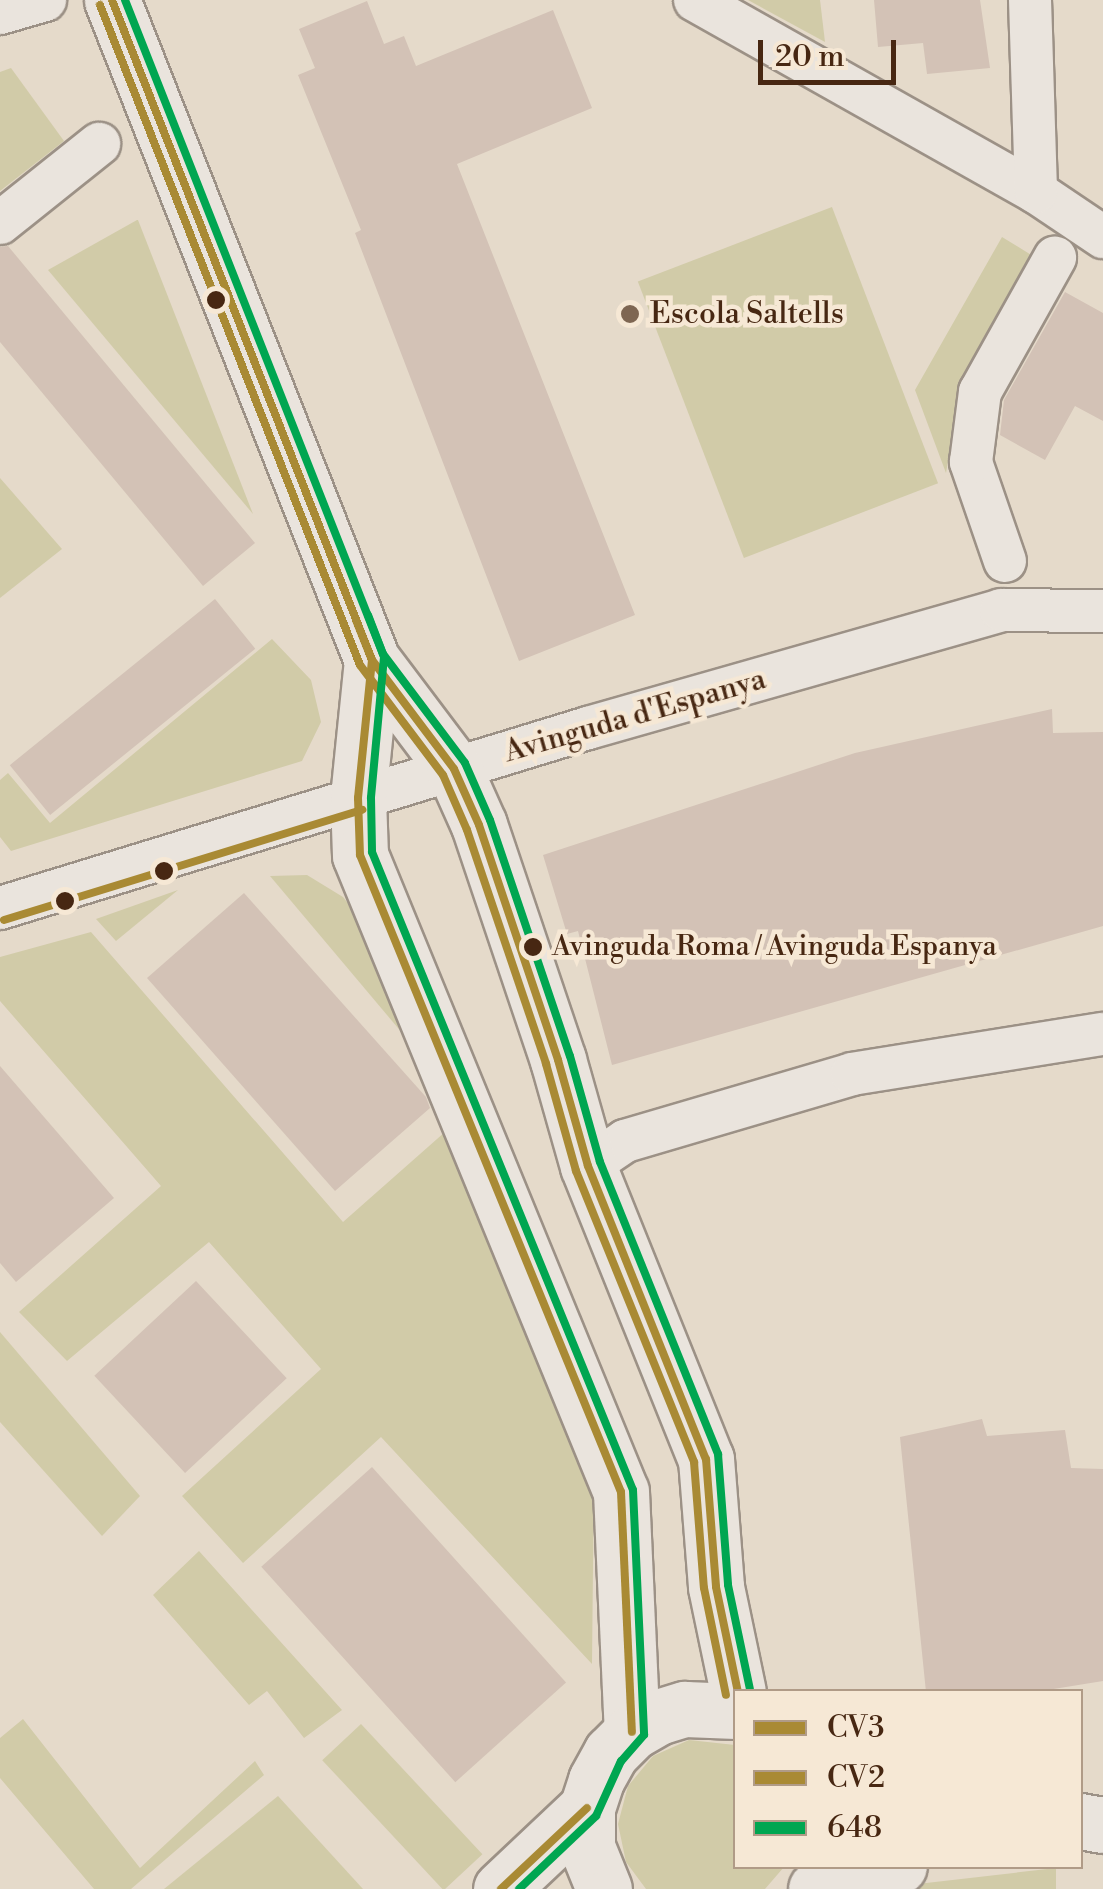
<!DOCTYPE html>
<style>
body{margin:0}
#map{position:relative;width:1103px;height:1889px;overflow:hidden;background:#e5daca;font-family:"Libre Bodoni",serif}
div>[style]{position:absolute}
.green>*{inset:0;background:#d1cba8;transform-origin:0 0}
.building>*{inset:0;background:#d3c2b6;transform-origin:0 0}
.roads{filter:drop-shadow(2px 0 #9c9186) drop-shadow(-2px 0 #9c9186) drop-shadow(0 2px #9c9186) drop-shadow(0 -2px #9c9186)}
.street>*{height:42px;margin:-21px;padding:0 21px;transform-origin:21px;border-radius:21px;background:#eae4dd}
.secondary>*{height:55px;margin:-27.5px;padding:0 27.5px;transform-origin:27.5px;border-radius:27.5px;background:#eae4dd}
.bus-1>*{height:8px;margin:-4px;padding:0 4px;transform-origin:4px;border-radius:4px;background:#a98a34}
.bus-2>*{height:8px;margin:-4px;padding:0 4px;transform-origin:4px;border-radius:4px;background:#a98a34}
.bus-3>*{height:8px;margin:-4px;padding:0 4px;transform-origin:4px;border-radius:4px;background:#00a651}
.dots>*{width:28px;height:28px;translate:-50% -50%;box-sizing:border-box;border:5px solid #f6e8d5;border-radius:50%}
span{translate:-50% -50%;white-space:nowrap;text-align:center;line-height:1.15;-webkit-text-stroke:9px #f6e8d5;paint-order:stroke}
.bus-label{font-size:28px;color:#472712}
.left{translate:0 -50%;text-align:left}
.poi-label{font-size:30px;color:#472712}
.street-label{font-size:30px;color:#472712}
.legend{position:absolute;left:733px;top:1689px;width:350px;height:180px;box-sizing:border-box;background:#f6e8d5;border:2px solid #b09b87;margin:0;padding:12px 18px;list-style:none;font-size:30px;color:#472712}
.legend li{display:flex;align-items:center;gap:20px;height:50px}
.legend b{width:50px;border:2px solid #b09b87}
.scale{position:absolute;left:758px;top:40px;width:138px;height:45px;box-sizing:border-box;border:5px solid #472712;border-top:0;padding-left:12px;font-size:30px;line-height:35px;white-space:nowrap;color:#472712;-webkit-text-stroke:8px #f6e8d5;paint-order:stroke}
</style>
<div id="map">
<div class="green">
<div style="clip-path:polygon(748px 0,820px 0,825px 42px)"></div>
<div style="clip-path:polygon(11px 68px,64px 141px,0 191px,0 72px)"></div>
<div style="left:832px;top:207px;width:296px;height:208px;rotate:69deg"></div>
<div style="clip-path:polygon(137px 220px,138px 220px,253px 514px,48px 270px)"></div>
<div style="clip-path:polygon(1002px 237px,1046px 264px,956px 415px,946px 473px,915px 390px)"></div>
<div style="clip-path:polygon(0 478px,62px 549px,0 598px)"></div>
<div style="clip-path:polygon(272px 639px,311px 680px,321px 722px,302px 761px,11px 851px,0 837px,0 780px,8px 773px,50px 823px)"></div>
<div style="clip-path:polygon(307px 875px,343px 897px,371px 932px,403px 1034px,270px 876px)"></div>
<div style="clip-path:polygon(178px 890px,116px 941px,96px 919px)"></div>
<div style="clip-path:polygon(91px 932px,343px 1222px,454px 1124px,594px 1472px,592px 1664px,381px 1437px,243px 1563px,182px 1496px,321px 1369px,209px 1242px,67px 1361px,19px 1312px,161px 1186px,0 1001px,0 957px)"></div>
<div style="clip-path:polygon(0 1332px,140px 1496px,102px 1536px,0 1422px)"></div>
<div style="clip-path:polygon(199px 1551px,342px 1710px,304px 1738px,267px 1691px,249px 1705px,153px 1595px)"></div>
<div style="clip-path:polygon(23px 1719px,140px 1868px,255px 1761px,264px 1775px,131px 1889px,94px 1889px,0 1778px,0 1738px)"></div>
<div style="left:361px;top:1724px;width:178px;height:53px;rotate:47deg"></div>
<div style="clip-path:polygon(689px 1740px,735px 1745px,736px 1866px,784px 1867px,765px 1889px,646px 1889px,626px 1862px,618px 1824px,628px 1786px,653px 1756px)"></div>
<div style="clip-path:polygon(278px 1796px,363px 1889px,164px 1889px)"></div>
<div style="clip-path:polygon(1056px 1868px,1056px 1889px,895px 1889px,900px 1886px)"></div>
</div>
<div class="building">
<div style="clip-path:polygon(874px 0,980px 0,990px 68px,927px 74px,923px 43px,878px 47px)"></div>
<div style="clip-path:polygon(367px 1px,384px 44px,404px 36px,416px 66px,553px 10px,592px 108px,457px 164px,635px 615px,519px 661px,355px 233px,361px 230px,298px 75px,315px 68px,299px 29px)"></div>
<div style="clip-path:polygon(8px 246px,255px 543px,203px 586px,0 342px,0 247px)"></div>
<div style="clip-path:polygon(1065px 292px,1103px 313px,1103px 421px,1075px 406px,1045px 460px,1000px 435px,1004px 400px)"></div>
<div style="left:215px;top:599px;width:64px;height:264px;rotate:51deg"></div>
<div style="clip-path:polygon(1052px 709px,1053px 733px,1103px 732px,1103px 926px,612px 1065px,578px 931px,567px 934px,543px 855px,855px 753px)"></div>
<div style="clip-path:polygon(244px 893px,426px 1097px,430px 1108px,335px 1191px,147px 978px)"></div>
<div style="clip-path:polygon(0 1066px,114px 1198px,16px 1282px,0 1263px)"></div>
<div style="left:196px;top:1281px;width:133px;height:139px;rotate:47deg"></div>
<div style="clip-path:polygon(982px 1419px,987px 1436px,1065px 1430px,1071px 1468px,1103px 1469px,1103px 1681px,1035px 1692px,926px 1692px,900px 1437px)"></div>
<div style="left:372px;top:1467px;width:290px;height:149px;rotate:48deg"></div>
</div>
<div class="roads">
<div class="street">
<div style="left:695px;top:0;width:391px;rotate:29.4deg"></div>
<div style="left:1036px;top:192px;width:81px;rotate:33.9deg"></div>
<div style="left:1030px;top:0;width:192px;rotate:88.2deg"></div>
<div style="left:0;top:13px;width:47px;rotate:-16.1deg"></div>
<div style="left:0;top:223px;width:127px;rotate:-38.6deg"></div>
<div style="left:1005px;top:561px;width:105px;rotate:-109deg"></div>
<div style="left:971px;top:462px;width:71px;rotate:-82.7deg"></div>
<div style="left:980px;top:392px;width:154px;rotate:-60.8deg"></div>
<div style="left:0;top:908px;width:615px;rotate:-17.02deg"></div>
<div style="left:588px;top:728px;width:430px;rotate:-15.9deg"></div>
<div style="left:1001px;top:610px;width:102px;rotate:0.6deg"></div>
<div style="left:588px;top:1166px;width:45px;rotate:-34deg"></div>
<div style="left:625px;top:1141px;width:237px;rotate:-16.4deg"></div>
<div style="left:852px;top:1074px;width:254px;rotate:-9.1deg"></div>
</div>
<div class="secondary">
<div style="left:112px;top:0;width:709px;rotate:68.5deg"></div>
<div style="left:372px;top:660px;width:136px;rotate:53deg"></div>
<div style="left:454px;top:769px;width:61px;rotate:65.9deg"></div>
<div style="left:479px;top:825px;width:248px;rotate:71.4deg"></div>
<div style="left:558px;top:1060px;width:110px;rotate:74.2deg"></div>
<div style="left:588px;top:1166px;width:316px;rotate:68.1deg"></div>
<div style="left:706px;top:1459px;width:128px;rotate:85.5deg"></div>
<div style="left:716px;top:1587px;width:107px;rotate:78.2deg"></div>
<div style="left:372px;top:660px;width:139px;rotate:95.8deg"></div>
<div style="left:358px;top:798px;width:57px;rotate:88deg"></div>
<div style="left:360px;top:855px;width:688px;rotate:67.72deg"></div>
<div style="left:621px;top:1492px;width:240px;rotate:87.4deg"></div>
<div style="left:1080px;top:1821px;width:23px;rotate:10deg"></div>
<div style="left:501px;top:1889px;width:118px;rotate:-43.3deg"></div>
<div style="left:604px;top:1889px;width:45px;rotate:-112deg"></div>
<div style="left:587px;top:1847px;width:39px;rotate:-90deg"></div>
<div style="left:587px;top:1808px;width:29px;rotate:-72deg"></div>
<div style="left:596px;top:1780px;width:31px;rotate:-61deg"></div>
<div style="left:611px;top:1753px;width:30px;rotate:-45deg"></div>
<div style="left:632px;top:1732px;width:30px;rotate:-30deg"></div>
<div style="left:658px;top:1717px;width:28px;rotate:-17deg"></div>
<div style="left:685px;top:1709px;width:51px;rotate:2.2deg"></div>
<div style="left:816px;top:1889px;width:86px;rotate:-15.5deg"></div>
</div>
</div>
<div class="bus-1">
<div style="left:112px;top:0;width:709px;rotate:68.5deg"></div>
<div style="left:372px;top:660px;width:139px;rotate:95.8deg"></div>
<div style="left:358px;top:798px;width:57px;rotate:88deg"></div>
<div style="left:360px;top:855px;width:688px;rotate:67.72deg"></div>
<div style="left:621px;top:1492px;width:240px;rotate:87.4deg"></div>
<div style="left:356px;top:620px;width:43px;rotate:68.2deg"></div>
<div style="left:372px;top:660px;width:136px;rotate:53deg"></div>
<div style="left:454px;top:769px;width:61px;rotate:65.9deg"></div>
<div style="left:479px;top:825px;width:248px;rotate:71.4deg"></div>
<div style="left:558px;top:1060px;width:110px;rotate:74.2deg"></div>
<div style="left:588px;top:1166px;width:316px;rotate:68.1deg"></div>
<div style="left:706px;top:1459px;width:128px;rotate:85.5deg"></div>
<div style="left:716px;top:1587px;width:107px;rotate:78.2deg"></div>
<div style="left:501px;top:1889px;width:118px;rotate:-43.3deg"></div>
</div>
<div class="bus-2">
<div style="left:100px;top:5px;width:709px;rotate:68.5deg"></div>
<div style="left:360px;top:665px;width:138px;rotate:53deg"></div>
<div style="left:443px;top:775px;width:60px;rotate:66.4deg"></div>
<div style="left:467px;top:830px;width:247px;rotate:71.3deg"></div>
<div style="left:546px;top:1064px;width:111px;rotate:74.3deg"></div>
<div style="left:576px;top:1171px;width:314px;rotate:67.9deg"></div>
<div style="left:694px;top:1462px;width:126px;rotate:85.5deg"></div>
<div style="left:704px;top:1588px;width:109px;rotate:78.4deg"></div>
<div style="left:4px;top:920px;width:375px;rotate:-17.1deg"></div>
</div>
<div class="bus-3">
<div style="left:125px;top:0;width:706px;rotate:68.48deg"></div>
<div style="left:384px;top:657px;width:142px;rotate:95.3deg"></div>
<div style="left:371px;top:798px;width:54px;rotate:88.9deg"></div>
<div style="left:372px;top:852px;width:689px;rotate:67.75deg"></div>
<div style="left:633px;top:1490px;width:245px;rotate:87.4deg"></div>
<div style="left:644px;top:1735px;width:35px;rotate:131deg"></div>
<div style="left:621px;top:1761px;width:60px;rotate:114.4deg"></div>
<div style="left:596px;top:1816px;width:106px;rotate:136.5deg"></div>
<div style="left:368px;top:615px;width:42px;rotate:69deg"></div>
<div style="left:383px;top:654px;width:136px;rotate:53deg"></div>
<div style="left:465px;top:763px;width:62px;rotate:66.3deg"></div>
<div style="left:490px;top:820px;width:249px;rotate:71.3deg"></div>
<div style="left:570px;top:1056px;width:110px;rotate:74.2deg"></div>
<div style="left:600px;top:1162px;width:315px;rotate:68deg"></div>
<div style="left:718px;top:1454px;width:131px;rotate:85.6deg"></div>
<div style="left:728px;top:1585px;width:106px;rotate:78.1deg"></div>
</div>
<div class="dots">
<div style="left:216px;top:300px;background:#472712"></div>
<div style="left:630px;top:314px;background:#7e6652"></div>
<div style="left:164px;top:871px;background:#472712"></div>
<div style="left:65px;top:901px;background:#472712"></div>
<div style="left:533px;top:947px;background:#472712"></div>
</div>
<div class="bus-label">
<span class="left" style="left:552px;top:947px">Avinguda Roma / Avinguda Espanya</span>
</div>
<div class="poi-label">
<span class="left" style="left:650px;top:314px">Escola Saltells</span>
</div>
<div class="street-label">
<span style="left:635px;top:716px;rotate:-16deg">Avinguda d'Espanya</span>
</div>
<ul class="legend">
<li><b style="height:12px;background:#a98a34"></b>CV3</li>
<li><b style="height:12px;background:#a98a34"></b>CV2</li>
<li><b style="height:12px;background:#00a651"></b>648</li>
</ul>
<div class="scale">20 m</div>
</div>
